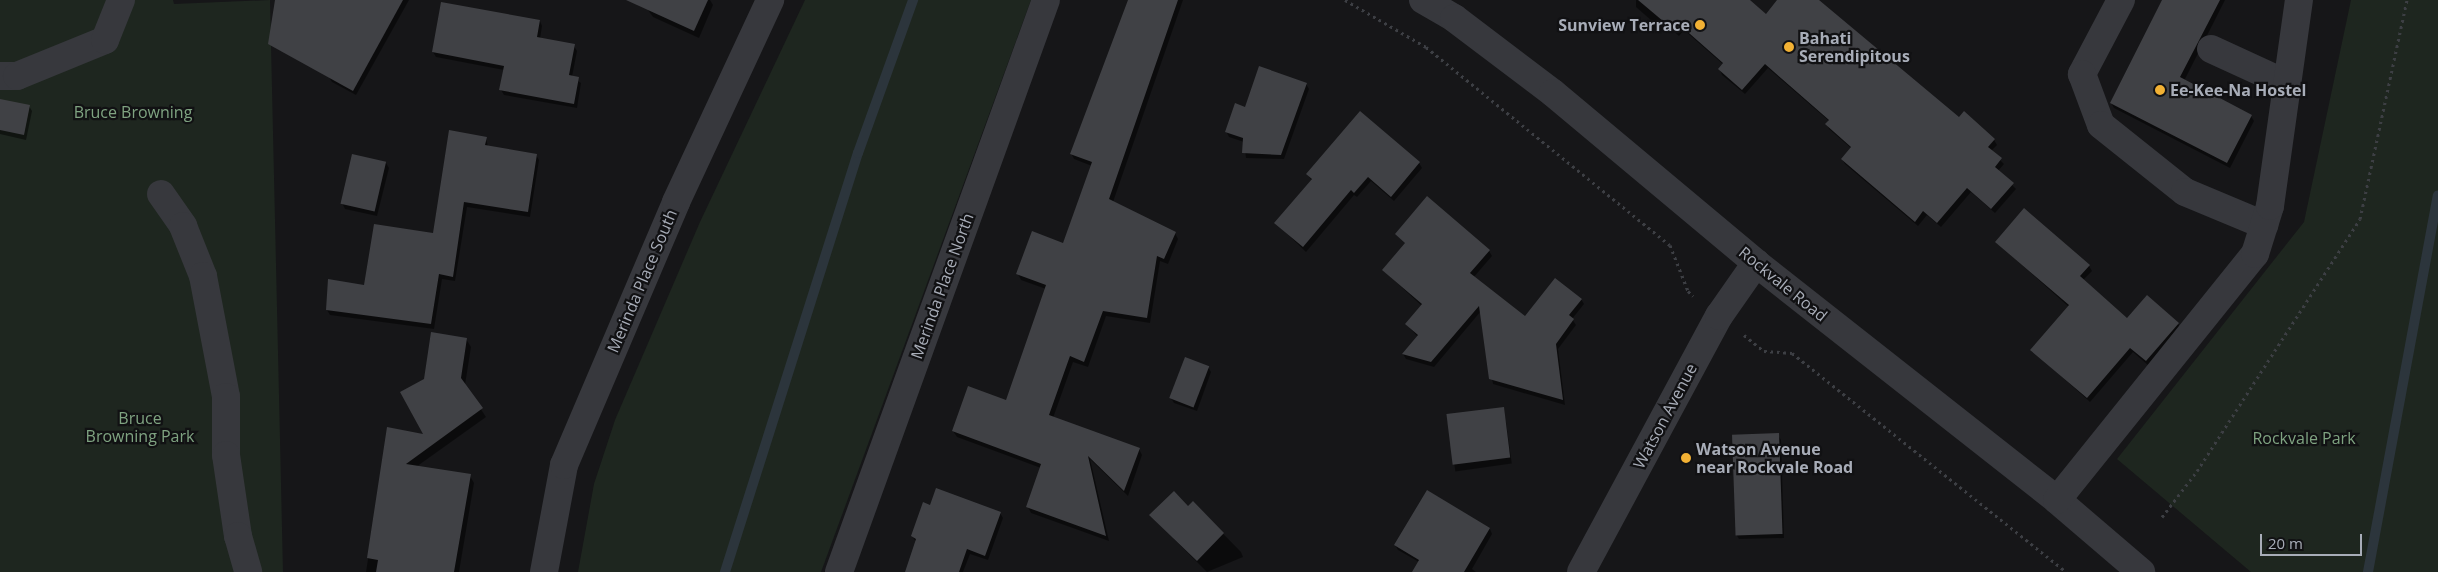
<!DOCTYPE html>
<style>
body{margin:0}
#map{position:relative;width:2438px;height:572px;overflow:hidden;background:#161618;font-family:"Open Sans",sans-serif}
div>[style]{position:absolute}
.green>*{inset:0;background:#1e261f}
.shadow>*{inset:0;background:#0007;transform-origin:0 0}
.stream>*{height:10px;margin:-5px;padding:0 5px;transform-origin:5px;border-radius:5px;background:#2c353c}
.building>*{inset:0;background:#404145;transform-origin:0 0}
.path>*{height:3px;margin-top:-1.5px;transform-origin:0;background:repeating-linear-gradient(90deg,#3d3f44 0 2.5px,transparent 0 6.5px)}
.minor>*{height:28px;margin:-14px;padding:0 14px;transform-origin:14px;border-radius:14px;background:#37383d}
.dots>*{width:14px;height:14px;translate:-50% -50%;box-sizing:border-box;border:2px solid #111113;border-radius:50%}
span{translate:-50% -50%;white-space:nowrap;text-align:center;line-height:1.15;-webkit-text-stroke:4.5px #111113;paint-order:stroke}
.poi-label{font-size:16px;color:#a8adb8;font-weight:700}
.right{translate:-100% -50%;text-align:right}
.left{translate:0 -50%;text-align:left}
.park-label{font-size:16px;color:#7fa381}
.street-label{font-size:16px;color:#a8adb8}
.scale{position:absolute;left:2260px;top:534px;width:102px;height:22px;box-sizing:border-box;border:2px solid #a8adb8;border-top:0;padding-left:6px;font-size:15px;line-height:18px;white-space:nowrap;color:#a8adb8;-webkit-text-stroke:4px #111113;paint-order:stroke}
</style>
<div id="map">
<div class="green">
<div style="clip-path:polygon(0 0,173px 0,174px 4px,270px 0,283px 572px,0 572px)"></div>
<div style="clip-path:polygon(805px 0,1031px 0,821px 572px,578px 572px,594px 484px,615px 420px,700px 222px)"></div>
<div style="clip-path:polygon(2351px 0,2438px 0,2438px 572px,2251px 572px,2117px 459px,2304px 222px)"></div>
</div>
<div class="shadow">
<div style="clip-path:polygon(343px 0,409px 0,356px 95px,332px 82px,329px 77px)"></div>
<div style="clip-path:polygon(653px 0,710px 0,713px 5px,699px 38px,653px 17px,648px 10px)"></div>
<div style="clip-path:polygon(1129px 0,1183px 0,1113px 202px,1175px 233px,1178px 239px,1168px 264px,1160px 261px,1150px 323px,1106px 316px,1088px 367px,1073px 362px,1053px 418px,1139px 449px,1142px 455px,1128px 496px,1090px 459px,1109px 541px,1031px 513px,1028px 507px,1041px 468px,957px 437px,953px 431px,1007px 401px,1046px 289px,1021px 280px,1018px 274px,1063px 244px,1092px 166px,1074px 159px,1071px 153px)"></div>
<div style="clip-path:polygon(1636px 0,1748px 0,1766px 16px,1779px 0,1817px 0,1959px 119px,1994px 140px,1997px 145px,1991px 151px,2004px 164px,1998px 171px,2016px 189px,1995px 213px,1971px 192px,1941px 227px,1927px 215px,1918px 226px,1845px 164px,1842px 159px,1851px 148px,1829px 129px,1827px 124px,1829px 121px,1768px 68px,1745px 94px,1722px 75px,1720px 70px,1724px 65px,1684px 30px,1679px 36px,1664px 23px,1660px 28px,1636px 7px)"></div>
<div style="clip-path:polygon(2164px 0,2225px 0,2184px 81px,2251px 116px,2254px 121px,2230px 168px,2114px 108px,2111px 103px)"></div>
<div style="clip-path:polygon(442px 3px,540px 21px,542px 26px,540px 39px,574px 46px,577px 51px,572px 77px,581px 83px,577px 108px,504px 95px,501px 90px,504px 70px,436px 57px,433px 52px)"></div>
<div style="clip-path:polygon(1306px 84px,1309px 89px,1284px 159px,1246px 158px,1244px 142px,1229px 137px,1226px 131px,1246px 109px)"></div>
<div style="clip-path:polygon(0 101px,29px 106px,32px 111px,26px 140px,0 134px)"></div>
<div style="clip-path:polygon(486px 138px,488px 147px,536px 155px,539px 160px,530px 217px,467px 207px,455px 281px,442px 279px,434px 329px,330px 315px,327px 310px,366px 286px,434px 235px)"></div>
<div style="clip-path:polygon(386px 163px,389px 168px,377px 216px,345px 209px,342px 203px)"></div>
<div style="clip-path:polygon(1419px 163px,1422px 168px,1394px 201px,1371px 181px,1357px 197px,1354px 195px,1306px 252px,1276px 223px,1312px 181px,1308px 175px)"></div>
<div style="clip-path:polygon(1397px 234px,1489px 251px,1492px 256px,1473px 278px,1525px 318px,1581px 299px,1584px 304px,1572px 319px,1576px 325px,1558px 349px,1565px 405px,1493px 384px,1481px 311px,1434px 367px,1406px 359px,1403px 354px,1418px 337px,1406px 324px,1422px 306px,1383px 270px,1406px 244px)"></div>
<div style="clip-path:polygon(1996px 242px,2089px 266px,2092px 271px,2083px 280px,2127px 320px,2178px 324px,2181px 329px,2149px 366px,2133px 352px,2090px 402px,2032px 350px,2069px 307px)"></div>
<div style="clip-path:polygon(466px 339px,471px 347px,465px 385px,486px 417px,416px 467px,470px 476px,474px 483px,459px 572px,366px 572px,388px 429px,426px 435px,425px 379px)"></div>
<div style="clip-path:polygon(1208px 367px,1211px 372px,1197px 411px,1174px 403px,1171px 398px)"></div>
<div style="left:1504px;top:408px;width:56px;height:57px;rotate:82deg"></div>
<div style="clip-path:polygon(1778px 435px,1781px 440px,1784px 538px,1739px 539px,1736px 534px)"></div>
<div style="clip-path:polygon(1428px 491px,1490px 529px,1492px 534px,1472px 569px,1476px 572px,1413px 572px,1419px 562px,1398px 550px,1395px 545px)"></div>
<div style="clip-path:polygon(1193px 503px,1241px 552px,1243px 557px,1207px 572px,1151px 516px,1188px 507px)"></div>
<div style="clip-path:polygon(1000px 513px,1003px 518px,988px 560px,970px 554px,963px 572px,910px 572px,916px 542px,912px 536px)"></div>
</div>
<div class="stream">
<div style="left:725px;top:572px;width:440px;rotate:-72.4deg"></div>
<div style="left:858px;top:153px;width:163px;rotate:-70.2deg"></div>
<div style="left:2368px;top:572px;width:383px;rotate:-79.5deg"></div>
</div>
<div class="building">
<div style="clip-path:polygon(275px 0,403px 0,353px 91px,268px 44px)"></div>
<div style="clip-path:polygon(626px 0,708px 0,694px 31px)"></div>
<div style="clip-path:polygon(1128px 0,1178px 0,1109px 199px,1176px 232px,1164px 259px,1157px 256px,1147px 318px,1103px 311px,1084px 362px,1070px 356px,1049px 415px,1140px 448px,1124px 491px,1088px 456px,1106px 536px,1026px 507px,1041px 464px,952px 431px,968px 386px,1006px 400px,1046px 285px,1016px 274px,1032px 231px,1063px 243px,1092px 162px,1070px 154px)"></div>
<div style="clip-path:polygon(1638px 0,1750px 0,1766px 14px,1777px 0,1819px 0,1959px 117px,1964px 111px,1995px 139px,1988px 147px,2002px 158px,1995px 167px,2014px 183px,1991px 209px,1967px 188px,1937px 223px,1923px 211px,1915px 222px,1841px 159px,1851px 147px,1825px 124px,1829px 120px,1765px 64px,1742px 90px,1718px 69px,1723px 63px,1681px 26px,1676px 32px)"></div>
<div style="clip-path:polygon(2162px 0,2220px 0,2180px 77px,2252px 115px,2227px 163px,2110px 103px)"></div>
<div style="clip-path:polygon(441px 2px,540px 20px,537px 37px,575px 44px,569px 75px,579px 77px,574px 104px,499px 90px,504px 66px,432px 52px)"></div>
<div style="clip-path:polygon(1259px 66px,1307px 83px,1281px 155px,1242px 153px,1243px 138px,1225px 132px,1235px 103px,1245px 107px)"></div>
<div style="clip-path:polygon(0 99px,30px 105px,24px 135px,0 130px)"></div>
<div style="clip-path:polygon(1360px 111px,1420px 162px,1391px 197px,1368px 177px,1354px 193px,1351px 190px,1303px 247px,1274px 223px,1312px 179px,1306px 174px)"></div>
<div style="clip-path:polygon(449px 130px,487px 137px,485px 145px,537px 154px,528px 212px,464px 202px,453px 277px,439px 274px,431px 324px,326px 310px,328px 279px,364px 285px,374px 224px,433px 233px)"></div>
<div style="left:352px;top:154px;width:35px;height:51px;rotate:13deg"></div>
<div style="clip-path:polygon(1427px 196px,1490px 250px,1470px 273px,1525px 316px,1555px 278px,1582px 299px,1569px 315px,1574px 319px,1556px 344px,1563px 400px,1489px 379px,1479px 306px,1431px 362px,1402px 354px,1418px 335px,1405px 324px,1422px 304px,1382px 270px,1405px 243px,1395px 234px)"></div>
<div style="clip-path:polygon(2024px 208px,2090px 265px,2080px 276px,2127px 318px,2147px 295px,2179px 323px,2146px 361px,2130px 348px,2087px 398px,2030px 350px,2069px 305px,1995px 242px)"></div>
<div style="clip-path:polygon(431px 332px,467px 338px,461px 378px,483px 408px,406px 464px,471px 474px,454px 572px,376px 572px,378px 560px,367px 558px,387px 427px,423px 434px,400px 392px,424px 379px)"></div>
<div style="left:1185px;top:357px;width:26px;height:44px;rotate:21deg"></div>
<div style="left:1504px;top:407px;width:51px;height:58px;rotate:83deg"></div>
<div style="left:1779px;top:433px;width:101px;height:47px;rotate:88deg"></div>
<div style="clip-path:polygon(936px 488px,1001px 512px,985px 556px,967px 549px,959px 572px,905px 572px,916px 539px,911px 536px,923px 502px,930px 505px)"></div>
<div style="clip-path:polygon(1427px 490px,1490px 528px,1464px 572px,1412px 572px,1419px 560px,1394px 545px)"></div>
<div style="clip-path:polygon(1174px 491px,1188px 506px,1193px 501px,1224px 533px,1197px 561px,1149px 515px)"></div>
</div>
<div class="path">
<div style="left:1345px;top:0;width:94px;rotate:30.1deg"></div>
<div style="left:1426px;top:47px;width:314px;rotate:39.1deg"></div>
<div style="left:1670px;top:245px;width:49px;rotate:68.6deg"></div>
<div style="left:1688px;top:291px;width:7px;rotate:45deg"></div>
<div style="left:1744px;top:335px;width:26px;rotate:39deg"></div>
<div style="left:1764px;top:351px;width:28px;rotate:4deg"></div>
<div style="left:1792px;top:353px;width:351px;rotate:38.6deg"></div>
<div style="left:2162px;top:517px;width:58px;rotate:-52.7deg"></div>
<div style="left:2197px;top:471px;width:300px;rotate:-57.1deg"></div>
<div style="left:2360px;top:219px;width:224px;rotate:-77.9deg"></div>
</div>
<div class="minor">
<div style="left:1423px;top:0;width:36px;rotate:30deg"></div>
<div style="left:1454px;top:18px;width:124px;rotate:37.1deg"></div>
<div style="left:1553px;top:93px;width:265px;rotate:39.9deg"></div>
<div style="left:1756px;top:263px;width:383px;rotate:38.2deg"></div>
<div style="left:2057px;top:500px;width:111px;rotate:40.6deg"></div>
<div style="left:2121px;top:0;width:84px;rotate:117.8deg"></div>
<div style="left:2082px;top:74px;width:54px;rotate:69.6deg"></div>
<div style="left:2101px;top:125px;width:107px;rotate:38.6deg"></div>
<div style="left:2185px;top:192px;width:86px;rotate:22.7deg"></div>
<div style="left:2211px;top:49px;width:84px;rotate:24.7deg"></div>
<div style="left:0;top:76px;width:17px"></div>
<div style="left:17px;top:76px;width:95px;rotate:-22.2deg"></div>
<div style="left:105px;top:40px;width:43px;rotate:-68.2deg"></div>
<div style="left:161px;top:194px;width:39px;rotate:55deg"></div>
<div style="left:183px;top:226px;width:54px;rotate:68.2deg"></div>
<div style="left:203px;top:276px;width:123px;rotate:79.2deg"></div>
<div style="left:226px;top:397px;width:58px;rotate:90deg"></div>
<div style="left:226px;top:455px;width:82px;rotate:81.6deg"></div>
<div style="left:238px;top:536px;width:37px;rotate:74deg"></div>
<div style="left:2057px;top:500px;width:316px;rotate:-51.2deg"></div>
<div style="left:2255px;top:254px;width:50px;rotate:-72.6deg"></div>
<div style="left:2270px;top:206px;width:208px;rotate:-82deg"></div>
<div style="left:544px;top:572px;width:109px;rotate:-79.4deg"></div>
<div style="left:564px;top:465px;width:286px;rotate:-66.9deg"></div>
<div style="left:676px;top:202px;width:223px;rotate:-65deg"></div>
<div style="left:839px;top:572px;width:608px;rotate:-70.11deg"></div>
<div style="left:1581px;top:572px;width:291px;rotate:-61.7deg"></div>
<div style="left:1719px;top:316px;width:65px;rotate:-55.1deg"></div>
</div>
<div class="dots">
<div style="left:1700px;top:25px;background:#f2b134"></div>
<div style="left:1789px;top:47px;background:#f2b134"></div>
<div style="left:2160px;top:90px;background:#f2b134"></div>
<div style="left:1686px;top:458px;background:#f2b134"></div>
</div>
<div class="poi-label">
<span class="right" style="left:1690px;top:25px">Sunview Terrace</span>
<span class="left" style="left:1799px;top:47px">Bahati<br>Serendipitous</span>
<span class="left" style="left:2170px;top:90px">Ee-Kee-Na Hostel</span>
<span class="left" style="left:1696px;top:458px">Watson Avenue<br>near Rockvale Road</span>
</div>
<div class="park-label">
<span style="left:133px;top:112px">Bruce Browning</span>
<span style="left:140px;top:427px">Bruce<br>Browning Park</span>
<span style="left:2304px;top:438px">Rockvale Park</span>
</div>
<div class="street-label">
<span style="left:642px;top:281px;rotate:-67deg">Merinda Place South</span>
<span style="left:1783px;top:284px;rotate:39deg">Rockvale Road</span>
<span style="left:942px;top:286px;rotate:-70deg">Merinda Place North</span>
<span style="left:1665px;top:416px;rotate:-62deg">Watson Avenue</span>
</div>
<div class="scale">20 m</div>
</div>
